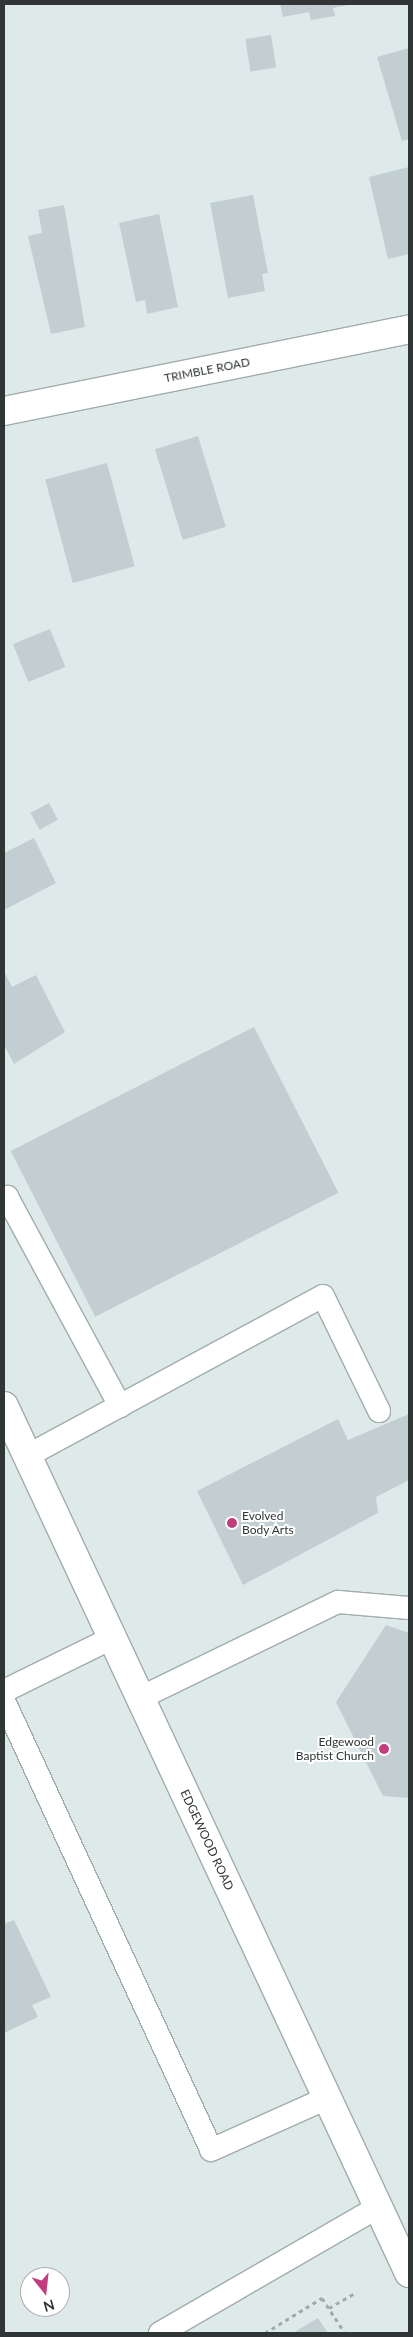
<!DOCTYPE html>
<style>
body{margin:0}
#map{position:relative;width:413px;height:2337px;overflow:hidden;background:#ddeae9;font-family:Lato,sans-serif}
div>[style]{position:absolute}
.building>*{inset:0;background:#c2ced2;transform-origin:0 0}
.path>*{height:3px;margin-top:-1.5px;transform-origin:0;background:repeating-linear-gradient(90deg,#a0abaa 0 4px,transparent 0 8px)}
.roads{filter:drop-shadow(1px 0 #a0adab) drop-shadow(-1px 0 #a0adab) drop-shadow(0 1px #a0adab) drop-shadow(0 -1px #a0adab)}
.service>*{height:22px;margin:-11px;padding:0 11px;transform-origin:11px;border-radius:11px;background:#fff}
.minor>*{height:28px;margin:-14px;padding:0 14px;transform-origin:14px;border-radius:14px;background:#fff}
.secondary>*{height:28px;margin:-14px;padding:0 14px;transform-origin:14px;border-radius:14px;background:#fff}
.dots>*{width:14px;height:14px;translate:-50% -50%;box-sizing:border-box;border:2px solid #fff;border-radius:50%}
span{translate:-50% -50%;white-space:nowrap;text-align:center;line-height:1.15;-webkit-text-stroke:4px #fff;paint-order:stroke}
.street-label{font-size:12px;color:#303535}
.poi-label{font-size:12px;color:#303535}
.left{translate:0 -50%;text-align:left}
.right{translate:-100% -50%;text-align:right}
.frame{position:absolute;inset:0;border:5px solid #303535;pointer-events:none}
.north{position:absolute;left:20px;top:2267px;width:50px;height:50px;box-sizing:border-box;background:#fff;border:1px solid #acaeae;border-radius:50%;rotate:164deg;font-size:14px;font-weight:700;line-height:20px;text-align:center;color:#303535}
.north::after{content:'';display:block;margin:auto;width:18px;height:22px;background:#c33d7e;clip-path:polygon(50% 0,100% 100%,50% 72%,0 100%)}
</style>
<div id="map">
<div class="building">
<div style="clip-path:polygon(280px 4px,348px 4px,348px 5px,333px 8px,335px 16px,311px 20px,309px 12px,283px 17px)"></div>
<div style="left:271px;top:35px;width:33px;height:26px;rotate:81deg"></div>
<div style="clip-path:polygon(409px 48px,409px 139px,402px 141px,377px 57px)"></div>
<div style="clip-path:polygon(409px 167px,409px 254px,388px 259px,369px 177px)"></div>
<div style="clip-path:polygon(253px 195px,268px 273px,262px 274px,265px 291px,228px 298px,210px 203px)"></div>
<div style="clip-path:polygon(64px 205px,85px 327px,51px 334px,28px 236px,42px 233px,38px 210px)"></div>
<div style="clip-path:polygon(159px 214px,178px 307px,147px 314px,145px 300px,136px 302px,119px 223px)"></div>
<div style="left:198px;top:436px;width:95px;height:45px;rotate:73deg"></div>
<div style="left:107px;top:463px;width:107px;height:64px;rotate:75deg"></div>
<div style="left:50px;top:629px;width:41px;height:40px;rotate:68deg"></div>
<div style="left:49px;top:803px;width:19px;height:21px;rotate:62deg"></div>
<div style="clip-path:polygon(34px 838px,56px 883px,4px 910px,4px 853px)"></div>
<div style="clip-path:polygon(4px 971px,12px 987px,36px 975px,65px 1032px,14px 1064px,4px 1045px)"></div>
<div style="left:254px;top:1027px;width:186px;height:273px;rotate:63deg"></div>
<div style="clip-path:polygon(409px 1414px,409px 1480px,376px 1497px,378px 1513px,243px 1585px,197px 1491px,338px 1419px,348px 1440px)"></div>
<div style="clip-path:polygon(386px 1625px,409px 1633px,409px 1798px,383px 1796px,336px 1702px)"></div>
<div style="clip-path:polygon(14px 1920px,51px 1997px,32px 2005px,38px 2017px,4px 2033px,4px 1924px)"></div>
<div style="clip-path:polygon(318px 2318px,328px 2333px,293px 2333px)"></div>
</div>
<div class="path">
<div style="left:329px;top:2308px;width:32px;rotate:-30deg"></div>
<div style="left:265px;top:2333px;width:67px;rotate:-31.6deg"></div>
<div style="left:322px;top:2298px;width:42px;rotate:56.7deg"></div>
</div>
<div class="roads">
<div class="service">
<div style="left:4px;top:1199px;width:4px;rotate:-34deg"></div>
<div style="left:7px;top:1197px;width:238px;rotate:61.6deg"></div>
<div style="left:27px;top:1456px;width:336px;rotate:-28.4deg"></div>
<div style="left:323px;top:1296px;width:128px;rotate:64deg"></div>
<div style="left:4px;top:1691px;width:120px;rotate:-26.1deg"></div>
<div style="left:140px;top:1698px;width:220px;rotate:-25.9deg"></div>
<div style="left:338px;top:1602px;width:71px;rotate:4.8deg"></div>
<div style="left:4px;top:1701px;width:494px;rotate:65.2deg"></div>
<div style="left:211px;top:2150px;width:127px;rotate:-24.1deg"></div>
<div style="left:160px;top:2333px;width:252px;rotate:-30deg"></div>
</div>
<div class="minor">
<div style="left:4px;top:411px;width:413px;rotate:-11.4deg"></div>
</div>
<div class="secondary">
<div style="left:4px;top:1406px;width:957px;rotate:64.96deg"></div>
</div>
</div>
<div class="dots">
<div style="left:232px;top:1523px;background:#c33d7e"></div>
<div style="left:384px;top:1749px;background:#c33d7e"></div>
</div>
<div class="street-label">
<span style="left:207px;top:370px;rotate:-11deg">TRIMBLE ROAD</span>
<span style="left:207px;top:1840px;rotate:65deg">EDGEWOOD ROAD</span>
</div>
<div class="poi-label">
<span class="left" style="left:242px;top:1523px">Evolved<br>Body Arts</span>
<span class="right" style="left:374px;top:1749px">Edgewood<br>Baptist Church</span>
</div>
<div class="frame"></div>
<div class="north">N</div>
</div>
